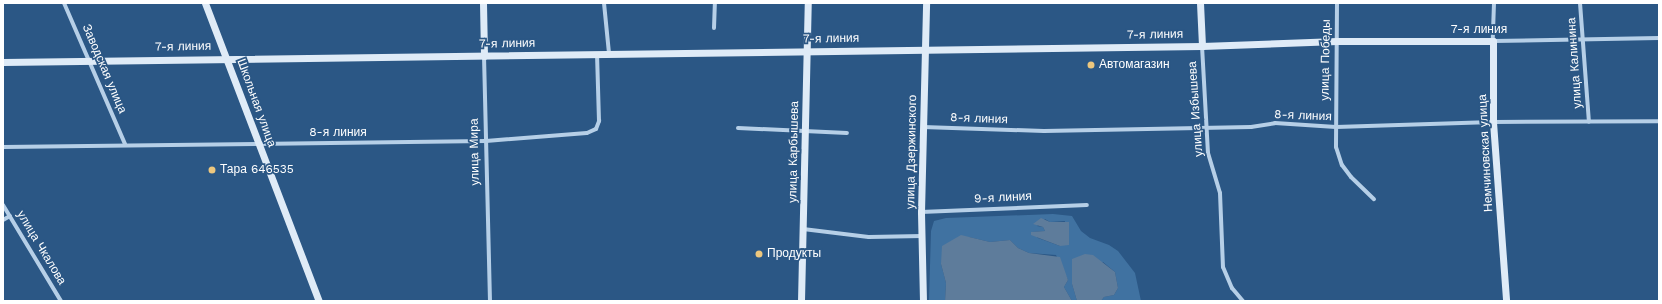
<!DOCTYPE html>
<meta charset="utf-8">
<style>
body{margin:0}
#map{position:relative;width:1662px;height:304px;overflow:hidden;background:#2b5785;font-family:"Work Sans",sans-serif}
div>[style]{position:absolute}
.green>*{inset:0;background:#4072a1}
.water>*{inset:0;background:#5e7c9b}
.street>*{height:4px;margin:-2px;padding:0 2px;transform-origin:2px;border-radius:2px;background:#b6cfe7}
.secondary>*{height:7px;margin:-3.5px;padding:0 3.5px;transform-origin:3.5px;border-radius:3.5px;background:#dfebf7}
.dots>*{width:11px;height:11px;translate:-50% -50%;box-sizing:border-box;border:2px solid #2b5785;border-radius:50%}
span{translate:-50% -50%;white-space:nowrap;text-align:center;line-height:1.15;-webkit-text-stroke:3.5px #2b5785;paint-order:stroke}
.street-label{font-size:12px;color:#fff}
.poi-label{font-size:12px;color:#fff}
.left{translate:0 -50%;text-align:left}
.frame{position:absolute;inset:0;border:4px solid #fff;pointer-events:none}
</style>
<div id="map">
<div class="green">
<div style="clip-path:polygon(evenodd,1053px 214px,1072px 216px,1081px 231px,1090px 238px,1109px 245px,1118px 251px,1135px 273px,1141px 301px,1101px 301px,1104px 297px,1114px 295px,1118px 288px,1115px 272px,1103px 262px,1072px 284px,1077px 301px,1072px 301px,1064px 287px,1068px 280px,1056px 255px,1029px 253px,1018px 248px,1010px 240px,990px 242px,969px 237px,941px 264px,946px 283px,945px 301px,929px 301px,931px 231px,934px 221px,946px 218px,1053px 214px,1045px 219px,1050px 222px,1065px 221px,1060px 246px,1038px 238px,1032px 232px,1045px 231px,1043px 227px,1037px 226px,1045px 219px)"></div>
</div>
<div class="water">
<div style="clip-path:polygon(1041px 218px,1050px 222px,1069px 222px,1069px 245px,1060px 246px,1031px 235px,1031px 232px,1045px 231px,1043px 227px,1033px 224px)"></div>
<div style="clip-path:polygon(961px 235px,990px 242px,1010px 240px,1018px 248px,1029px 253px,1060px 257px,1068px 280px,1064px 287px,1072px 301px,945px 301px,946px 283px,941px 264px,942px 246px)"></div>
<div style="clip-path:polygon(1085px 254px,1093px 255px,1115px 272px,1118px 288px,1114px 295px,1104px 297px,1101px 301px,1077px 301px,1072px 284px,1072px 259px)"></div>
</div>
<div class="street">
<div style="left:64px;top:3px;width:154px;rotate:66.6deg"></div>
<div style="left:604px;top:3px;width:50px;rotate:84.3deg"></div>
<div style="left:1337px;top:3px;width:144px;rotate:90.4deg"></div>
<div style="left:1336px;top:147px;width:19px;rotate:72deg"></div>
<div style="left:1342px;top:165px;width:15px;rotate:53deg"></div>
<div style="left:1351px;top:177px;width:32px;rotate:44deg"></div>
<div style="left:1494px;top:3px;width:38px;rotate:92deg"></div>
<div style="left:1493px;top:41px;width:166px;rotate:-1deg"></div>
<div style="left:1580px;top:3px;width:119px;rotate:85.7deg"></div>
<div style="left:714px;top:28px;width:25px;rotate:-88deg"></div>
<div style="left:1202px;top:46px;width:107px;rotate:86.8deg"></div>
<div style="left:1208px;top:153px;width:42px;rotate:73.3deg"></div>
<div style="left:1220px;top:193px;width:74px;rotate:87.7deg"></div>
<div style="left:1223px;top:267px;width:23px;rotate:67deg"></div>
<div style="left:1232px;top:288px;width:17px;rotate:50deg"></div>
<div style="left:484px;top:56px;width:245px;rotate:88.6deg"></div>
<div style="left:923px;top:127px;width:121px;rotate:1.9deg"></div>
<div style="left:1044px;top:131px;width:207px;rotate:-1.1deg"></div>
<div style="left:1251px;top:127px;width:24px;rotate:-9deg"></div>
<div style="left:1275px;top:123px;width:61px;rotate:3.8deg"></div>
<div style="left:1336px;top:127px;width:157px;rotate:-1.8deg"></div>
<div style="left:1493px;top:122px;width:166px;rotate:-0.3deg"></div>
<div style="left:738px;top:128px;width:109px;rotate:2.6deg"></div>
<div style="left:3px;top:147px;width:483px;rotate:-0.7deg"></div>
<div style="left:486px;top:141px;width:101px;rotate:-4.5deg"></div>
<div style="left:587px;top:133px;width:10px;rotate:-24deg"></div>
<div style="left:596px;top:129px;width:9px;rotate:-69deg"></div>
<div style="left:599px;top:121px;width:67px;rotate:-91.7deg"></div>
<div style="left:3px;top:205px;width:112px;rotate:58.9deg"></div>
<div style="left:921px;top:212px;width:166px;rotate:-2.4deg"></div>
<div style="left:3px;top:220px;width:8px;rotate:-30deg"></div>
<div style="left:803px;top:229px;width:66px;rotate:6.9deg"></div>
<div style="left:869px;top:237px;width:53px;rotate:-1.1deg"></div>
</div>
<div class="secondary">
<div style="left:205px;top:3px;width:319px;rotate:69.1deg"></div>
<div style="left:483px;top:3px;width:53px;rotate:88.9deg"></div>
<div style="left:1200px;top:3px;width:43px;rotate:87.3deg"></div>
<div style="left:3px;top:62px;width:1199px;rotate:-0.76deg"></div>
<div style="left:1202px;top:46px;width:135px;rotate:-2.1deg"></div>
<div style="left:1337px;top:41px;width:156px"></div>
<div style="left:1493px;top:41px;width:81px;rotate:90deg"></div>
<div style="left:1493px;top:122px;width:179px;rotate:85.8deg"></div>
<div style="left:801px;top:301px;width:298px;rotate:-88.7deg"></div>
<div style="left:923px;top:301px;width:89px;rotate:-91.3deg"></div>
<div style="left:921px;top:212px;width:209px;rotate:-88.6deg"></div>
</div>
<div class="dots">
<div style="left:1091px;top:65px;background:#edc77e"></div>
<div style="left:212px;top:170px;background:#edc77e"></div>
<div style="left:759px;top:254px;background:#edc77e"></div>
</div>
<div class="street-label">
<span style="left:1479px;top:30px">7-я линия</span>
<span style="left:1155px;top:35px;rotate:-1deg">7-я линия</span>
<span style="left:831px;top:39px;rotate:-1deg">7-я линия</span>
<span style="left:507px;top:44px;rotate:-1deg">7-я линия</span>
<span style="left:183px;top:47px;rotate:-1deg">7-я линия</span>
<span style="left:1326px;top:60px;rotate:-89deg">улица Победы</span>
<span style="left:1575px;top:63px;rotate:-94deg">улица Калинина</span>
<span style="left:104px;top:69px;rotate:67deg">Заводская улица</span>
<span style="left:256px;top:103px;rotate:70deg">Школьная улица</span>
<span style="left:1196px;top:109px;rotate:-94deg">улица Избышева</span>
<span style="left:1303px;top:116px;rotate:2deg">8-я линия</span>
<span style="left:979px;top:119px;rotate:2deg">8-я линия</span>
<span style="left:338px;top:133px">8-я линия</span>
<span style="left:475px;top:152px;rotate:-91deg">улица Мира</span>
<span style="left:794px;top:152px;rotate:-89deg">улица Карбышева</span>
<span style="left:912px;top:152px;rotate:-89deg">улица Дзержинского</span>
<span style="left:1486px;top:153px;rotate:-93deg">Немчиновская улица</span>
<span style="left:1003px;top:198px;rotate:-3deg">9-я линия</span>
<span style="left:41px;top:248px;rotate:59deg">улица Чкалова</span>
</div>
<div class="poi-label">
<span class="left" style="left:1099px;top:65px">Автомагазин</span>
<span class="left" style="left:220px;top:170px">Тара 646535</span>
<span class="left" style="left:767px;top:254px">Продукты</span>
</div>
<div class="frame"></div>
</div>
